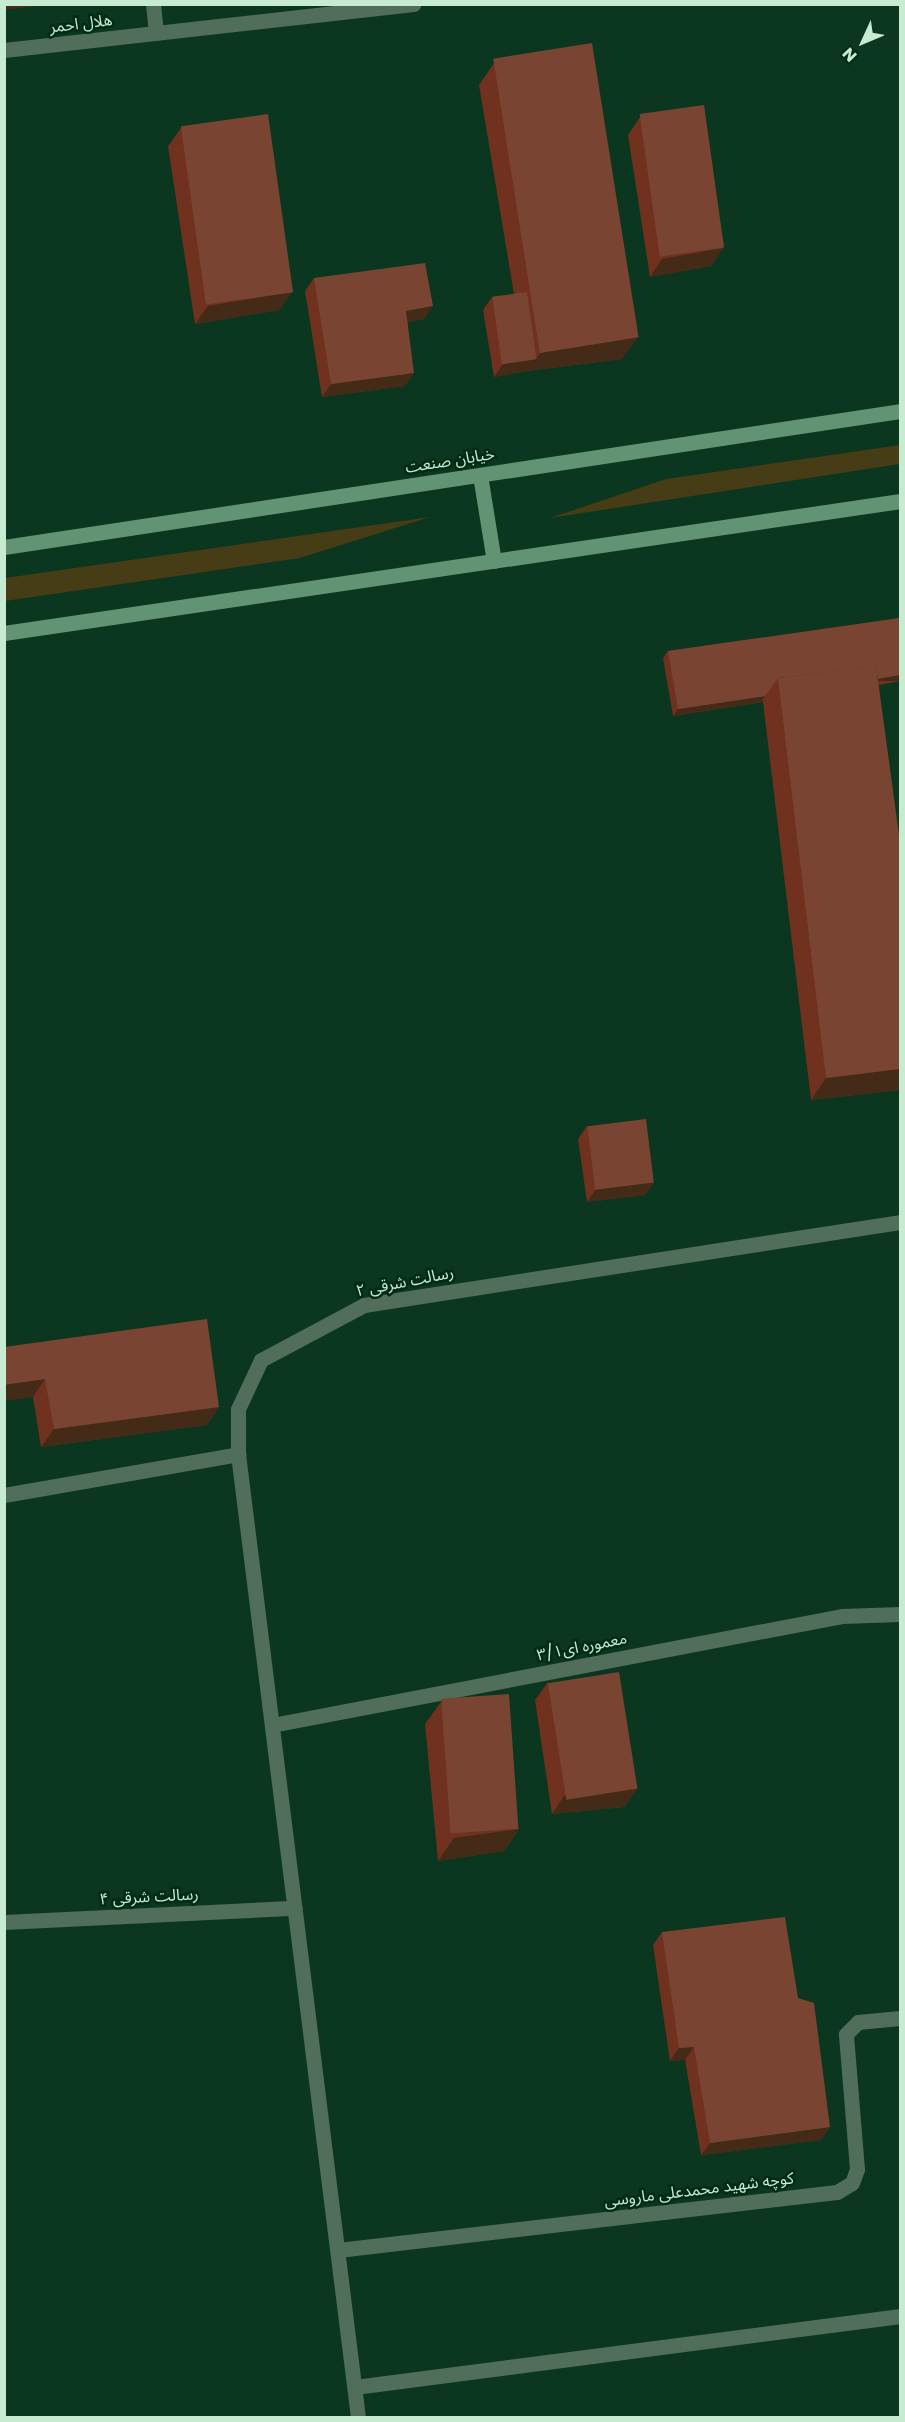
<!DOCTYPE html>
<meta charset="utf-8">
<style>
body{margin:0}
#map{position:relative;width:905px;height:2422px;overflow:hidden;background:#0b361f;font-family:Poppins,"Noto Sans Arabic",sans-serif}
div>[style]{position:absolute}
.green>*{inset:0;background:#463c15}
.street>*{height:15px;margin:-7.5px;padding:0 7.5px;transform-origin:7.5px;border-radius:7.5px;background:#506e5a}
.secondary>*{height:15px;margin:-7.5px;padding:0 7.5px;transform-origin:7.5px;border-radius:7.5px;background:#629373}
.wall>*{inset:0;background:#70311e}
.shaded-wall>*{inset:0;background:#432b17;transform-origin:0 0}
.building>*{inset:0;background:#794532;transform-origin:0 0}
span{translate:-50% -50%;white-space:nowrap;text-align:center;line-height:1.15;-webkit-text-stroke:5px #002c15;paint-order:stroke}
.street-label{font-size:16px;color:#c6ebd1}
.frame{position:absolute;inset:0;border:6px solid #c6ebd1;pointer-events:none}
.north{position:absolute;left:833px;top:12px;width:60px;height:60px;-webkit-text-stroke:4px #002c15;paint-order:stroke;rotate:226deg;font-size:16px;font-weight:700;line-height:24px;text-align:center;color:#c6ebd1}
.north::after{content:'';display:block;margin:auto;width:21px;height:27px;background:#c6ebd1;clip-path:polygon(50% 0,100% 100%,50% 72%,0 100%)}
</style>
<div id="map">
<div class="green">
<div style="clip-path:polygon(900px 445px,900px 464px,550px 518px,666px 479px)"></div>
<div style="clip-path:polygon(430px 517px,300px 558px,5px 601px,5px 578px)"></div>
</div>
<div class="street">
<div style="left:153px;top:4px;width:29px;rotate:84deg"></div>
<div style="left:4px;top:50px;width:412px;rotate:-6.4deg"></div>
<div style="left:238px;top:1454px;width:971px;rotate:82.9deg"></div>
<div style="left:4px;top:1495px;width:238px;rotate:-9.9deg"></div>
<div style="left:238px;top:1454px;width:45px;rotate:-90deg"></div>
<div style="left:238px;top:1409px;width:54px;rotate:-64.9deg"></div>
<div style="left:261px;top:1360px;width:117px;rotate:-28.1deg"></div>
<div style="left:364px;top:1305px;width:542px;rotate:-8.8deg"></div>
<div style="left:272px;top:1725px;width:580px;rotate:-10.83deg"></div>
<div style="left:842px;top:1616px;width:58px;rotate:-2deg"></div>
<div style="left:4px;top:1922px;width:291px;rotate:-2.8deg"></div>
<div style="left:338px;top:2250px;width:502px;rotate:-6.63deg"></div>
<div style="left:837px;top:2192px;width:17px;rotate:-31deg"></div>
<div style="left:852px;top:2183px;width:15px;rotate:-70deg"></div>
<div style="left:857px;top:2169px;width:135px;rotate:-94.7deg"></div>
<div style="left:846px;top:2034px;width:17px;rotate:-45deg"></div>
<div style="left:858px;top:2022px;width:42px;rotate:-5.4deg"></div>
<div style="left:355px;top:2387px;width:550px;rotate:-7.42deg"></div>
</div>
<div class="secondary">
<div style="left:480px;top:475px;width:87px;rotate:80.8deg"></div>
<div style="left:4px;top:547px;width:906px;rotate:-8.63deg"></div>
<div style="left:4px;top:633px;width:906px;rotate:-8.38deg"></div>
</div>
<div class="wall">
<div style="clip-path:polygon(494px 63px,622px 359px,527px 371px,494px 377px,483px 310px,492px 297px,514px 294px,479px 85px)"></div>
<div style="clip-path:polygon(640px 117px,723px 248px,711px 266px,650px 277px,628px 135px)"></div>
<div style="clip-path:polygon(181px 128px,292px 292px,279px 310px,195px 324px,168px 146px)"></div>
<div style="clip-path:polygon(314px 278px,424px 319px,408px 322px,405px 386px,322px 397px,305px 291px)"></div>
<div style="clip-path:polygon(900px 618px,900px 681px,879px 685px,900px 1090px,811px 1100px,763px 702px,673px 716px,663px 658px,668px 651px)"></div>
<div style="clip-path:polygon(587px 1126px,654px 1182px,645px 1195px,587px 1202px,578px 1139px)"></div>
<div style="clip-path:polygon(4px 1347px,219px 1407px,207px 1425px,41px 1447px,33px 1397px)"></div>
<div style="clip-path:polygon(548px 1682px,637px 1789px,624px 1807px,552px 1814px,535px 1700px)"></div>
<div style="clip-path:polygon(441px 1702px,519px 1829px,504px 1851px,438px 1861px,425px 1724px)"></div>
<div style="clip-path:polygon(662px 1932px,798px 1998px,830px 2127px,821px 2140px,701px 2155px,685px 2060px,670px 2061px,653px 1945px)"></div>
</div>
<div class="shaded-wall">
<div style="clip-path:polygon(4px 4px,59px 4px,4px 10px)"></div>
<div style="clip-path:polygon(723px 248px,711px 266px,650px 277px,662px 259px)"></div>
<div style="clip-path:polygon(292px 292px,279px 310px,195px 324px,208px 306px)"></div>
<div style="clip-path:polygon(433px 306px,424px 319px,398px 324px,406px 311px)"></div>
<div style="clip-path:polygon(638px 337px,622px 359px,527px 371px,543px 349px)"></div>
<div style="clip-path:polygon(536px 359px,527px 371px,494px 377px,503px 364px)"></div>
<div style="clip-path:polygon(414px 373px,405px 386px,322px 397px,331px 384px)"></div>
<div style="left:900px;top:675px;width:6px;height:121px;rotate:90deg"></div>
<div style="clip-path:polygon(765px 696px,762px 700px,763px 702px,673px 716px,678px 709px)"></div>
<div style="clip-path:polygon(900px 1069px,900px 1090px,811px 1100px,826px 1078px)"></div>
<div style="clip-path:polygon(654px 1182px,645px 1195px,587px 1202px,596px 1189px)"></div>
<div style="clip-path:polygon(45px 1379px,33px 1397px,4px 1401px,4px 1385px)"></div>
<div style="clip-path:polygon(219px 1407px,207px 1425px,41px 1447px,54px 1429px)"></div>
<div style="clip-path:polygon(637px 1789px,624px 1807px,552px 1814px,564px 1796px)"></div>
<div style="clip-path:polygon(519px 1829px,504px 1851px,438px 1861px,454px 1838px)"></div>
<div style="clip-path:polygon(694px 2047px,685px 2060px,670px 2061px,679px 2048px)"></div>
<div style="clip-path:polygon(830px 2127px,821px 2140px,701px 2155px,710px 2143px)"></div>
</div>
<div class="building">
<div style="left:592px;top:43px;width:298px;height:100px;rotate:81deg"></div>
<div style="left:704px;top:105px;width:144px;height:65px;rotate:82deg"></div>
<div style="left:268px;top:114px;width:180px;height:88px;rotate:82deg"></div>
<div style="clip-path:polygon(425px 263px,433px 306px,406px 311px,414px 373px,331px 384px,314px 278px)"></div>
<div style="left:527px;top:292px;width:68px;height:35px;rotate:82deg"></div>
<div style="clip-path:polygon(900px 618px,900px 675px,878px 679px,876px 666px,778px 678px,765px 696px,678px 709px,668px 651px)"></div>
<div style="clip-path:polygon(876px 666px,900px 842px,900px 1069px,826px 1078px,778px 678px)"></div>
<div style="left:646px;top:1119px;width:64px;height:59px;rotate:83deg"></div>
<div style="clip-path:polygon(207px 1319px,219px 1407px,54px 1429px,45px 1379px,4px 1385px,4px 1347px)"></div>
<div style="left:619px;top:1672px;width:118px;height:72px;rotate:81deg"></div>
<div style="left:509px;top:1694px;width:135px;height:68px;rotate:86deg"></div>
<div style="clip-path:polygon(785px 1917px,798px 1998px,814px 2003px,830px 2127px,710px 2143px,694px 2047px,679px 2048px,662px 1932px)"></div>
</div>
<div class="street-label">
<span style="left:81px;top:24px;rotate:-7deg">هلال احمر</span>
<span style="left:450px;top:461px;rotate:-9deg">خیابان صنعت</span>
<span style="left:405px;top:1282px;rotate:-11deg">رسالت شرقی ۲</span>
<span style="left:582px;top:1647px;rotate:-11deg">معموره ای۳/۱</span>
<span style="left:149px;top:1897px;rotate:-3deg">رسالت شرقی ۴</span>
<span style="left:699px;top:2190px;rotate:-7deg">کوچه شهید محمدعلی ماروسی</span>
</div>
<div class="frame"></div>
<div class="north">N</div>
</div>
